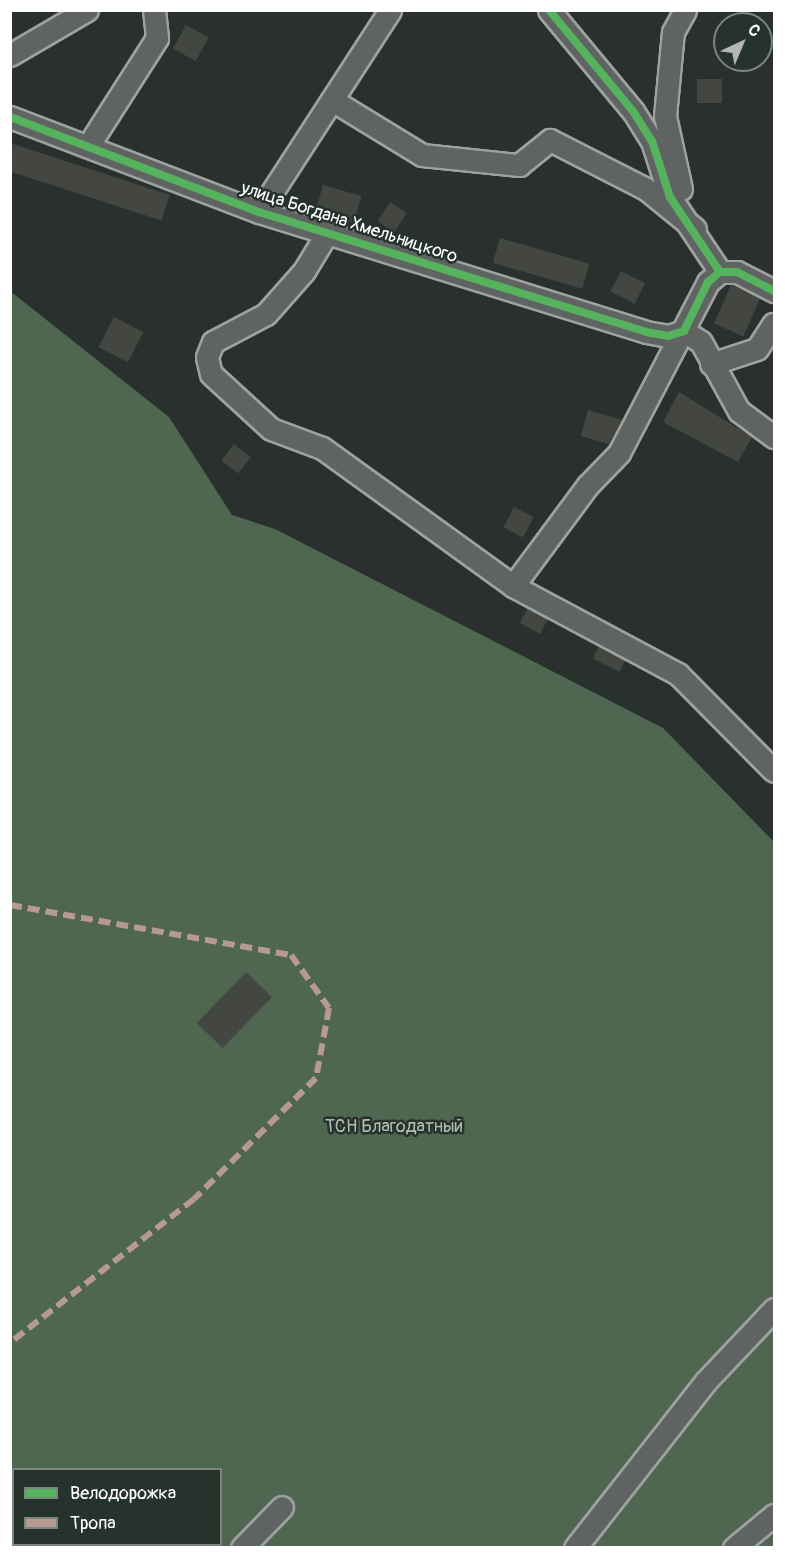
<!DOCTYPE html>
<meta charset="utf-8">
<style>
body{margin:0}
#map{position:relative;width:785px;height:1558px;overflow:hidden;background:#29302d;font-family:Pangolin,sans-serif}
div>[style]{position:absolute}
.green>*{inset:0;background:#4f6751}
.building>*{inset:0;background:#444741;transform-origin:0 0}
.roads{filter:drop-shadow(2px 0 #9fa2a0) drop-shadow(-2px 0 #9fa2a0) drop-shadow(0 2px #9fa2a0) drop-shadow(0 -2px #9fa2a0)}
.minor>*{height:21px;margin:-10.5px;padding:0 10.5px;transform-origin:10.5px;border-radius:10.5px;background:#5f6362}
.quiet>*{height:6px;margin-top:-3px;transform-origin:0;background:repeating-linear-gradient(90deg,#b69a8f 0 12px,transparent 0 18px)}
.cycleway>*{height:8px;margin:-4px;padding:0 4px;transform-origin:4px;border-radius:4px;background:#56b35d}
span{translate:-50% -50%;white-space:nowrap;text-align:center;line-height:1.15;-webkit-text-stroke:5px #26332d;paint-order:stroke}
.street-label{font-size:18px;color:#fff}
.park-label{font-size:18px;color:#b2bfb3}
.frame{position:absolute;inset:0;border:12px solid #fff;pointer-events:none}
.legend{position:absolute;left:12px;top:1468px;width:210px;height:78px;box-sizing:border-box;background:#26332d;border:2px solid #7d8581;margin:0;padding:8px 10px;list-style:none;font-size:18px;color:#fff}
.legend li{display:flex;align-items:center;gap:12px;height:30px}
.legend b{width:30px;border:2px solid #7d8581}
.north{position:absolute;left:713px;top:12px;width:60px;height:60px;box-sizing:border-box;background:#26332d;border:2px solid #7d8581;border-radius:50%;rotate:44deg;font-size:16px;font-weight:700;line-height:24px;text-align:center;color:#fff}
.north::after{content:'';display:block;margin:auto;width:21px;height:27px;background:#b4b7b6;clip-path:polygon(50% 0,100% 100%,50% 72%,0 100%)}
</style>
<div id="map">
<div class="green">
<div style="clip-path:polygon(evenodd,10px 291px,169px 417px,232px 515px,275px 529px,663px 728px,774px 842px,774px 1547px,11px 1547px,10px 291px,14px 1470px,220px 1470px,220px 1544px,14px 1544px,14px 1470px)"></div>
</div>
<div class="building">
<div style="left:186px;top:25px;width:26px;height:27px;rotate:29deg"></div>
<div style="left:697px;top:79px;width:25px;height:24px"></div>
<div style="left:10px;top:143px;width:168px;height:27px;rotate:18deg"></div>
<div style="left:323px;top:185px;width:40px;height:27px;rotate:16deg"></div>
<div style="left:390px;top:202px;width:20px;height:23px;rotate:33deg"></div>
<div style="left:500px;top:238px;width:93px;height:26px;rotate:16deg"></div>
<div style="left:621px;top:271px;width:27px;height:23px;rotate:27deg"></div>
<div style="left:731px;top:285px;width:32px;height:42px;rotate:24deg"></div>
<div style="left:114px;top:317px;width:33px;height:34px;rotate:27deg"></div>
<div style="clip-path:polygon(679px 392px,752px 437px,738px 462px,663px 422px)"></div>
<div style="clip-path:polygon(588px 410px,622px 420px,609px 444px,581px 436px)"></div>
<div style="left:234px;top:444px;width:21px;height:21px;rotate:37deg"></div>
<div style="left:514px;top:507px;width:22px;height:23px;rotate:27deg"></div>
<div style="left:528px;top:608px;width:23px;height:17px;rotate:29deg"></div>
<div style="left:599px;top:646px;width:30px;height:14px;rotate:27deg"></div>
<div style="left:246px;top:972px;width:36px;height:71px;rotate:44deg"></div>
</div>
<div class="roads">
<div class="minor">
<div style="left:549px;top:10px;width:131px;rotate:50.3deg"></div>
<div style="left:633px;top:111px;width:36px;rotate:58deg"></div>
<div style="left:652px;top:141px;width:59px;rotate:72.2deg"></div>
<div style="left:670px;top:197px;width:90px;rotate:56.3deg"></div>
<div style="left:10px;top:55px;width:89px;rotate:-30.3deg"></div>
<div style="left:332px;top:100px;width:105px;rotate:31.4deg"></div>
<div style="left:422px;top:155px;width:98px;rotate:5.9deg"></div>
<div style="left:519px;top:165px;width:40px;rotate:-39deg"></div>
<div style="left:550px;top:140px;width:108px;rotate:27deg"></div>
<div style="left:646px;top:189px;width:63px;rotate:39.2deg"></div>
<div style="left:10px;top:117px;width:267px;rotate:20.9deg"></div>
<div style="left:259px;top:212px;width:405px;rotate:17.2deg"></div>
<div style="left:646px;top:332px;width:22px;rotate:10deg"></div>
<div style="left:668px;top:336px;width:17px;rotate:-17deg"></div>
<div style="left:88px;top:146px;width:128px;rotate:-57.4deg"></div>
<div style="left:157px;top:38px;width:28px;rotate:-96deg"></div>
<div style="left:681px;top:189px;width:75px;rotate:-102.4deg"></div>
<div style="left:665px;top:116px;width:84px;rotate:-84.6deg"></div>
<div style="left:673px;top:32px;width:25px;rotate:-61deg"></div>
<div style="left:259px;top:212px;width:241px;rotate:-57deg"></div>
<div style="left:327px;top:233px;width:44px;rotate:121.2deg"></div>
<div style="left:304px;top:271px;width:57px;rotate:131.5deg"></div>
<div style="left:266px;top:314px;width:60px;rotate:152.2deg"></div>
<div style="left:213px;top:342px;width:16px;rotate:112deg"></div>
<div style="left:207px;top:357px;width:17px;rotate:77deg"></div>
<div style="left:211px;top:374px;width:81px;rotate:42.5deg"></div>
<div style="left:271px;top:429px;width:54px;rotate:20.4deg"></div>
<div style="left:322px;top:448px;width:236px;rotate:35.8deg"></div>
<div style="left:513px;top:586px;width:187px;rotate:28.1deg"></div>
<div style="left:678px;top:674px;width:136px;rotate:45.3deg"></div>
<div style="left:684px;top:331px;width:20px;rotate:33deg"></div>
<div style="left:701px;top:342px;width:79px;rotate:61.2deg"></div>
<div style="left:739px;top:411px;width:44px;rotate:36.6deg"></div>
<div style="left:711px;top:364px;width:48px;rotate:-18.1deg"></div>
<div style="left:757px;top:349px;width:30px;rotate:-57deg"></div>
<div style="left:513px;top:586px;width:126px;rotate:-53.4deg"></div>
<div style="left:588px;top:485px;width:45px;rotate:-45.9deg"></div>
<div style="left:619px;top:453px;width:193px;rotate:-62.5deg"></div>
<div style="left:708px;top:282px;width:16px;rotate:-40deg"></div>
<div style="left:720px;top:272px;width:17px"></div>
<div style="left:737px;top:272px;width:42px;rotate:27.2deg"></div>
<div style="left:242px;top:1548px;width:57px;rotate:-45.7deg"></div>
<div style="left:575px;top:1548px;width:212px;rotate:-51.9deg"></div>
<div style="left:706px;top:1381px;width:99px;rotate:-46.6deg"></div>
<div style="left:734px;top:1548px;width:52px;rotate:-39.5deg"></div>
</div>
</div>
<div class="quiet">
<div style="left:10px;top:905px;width:285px;rotate:10.1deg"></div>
<div style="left:291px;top:955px;width:65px;rotate:54.4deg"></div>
<div style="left:329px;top:1008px;width:71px;rotate:100.5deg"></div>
<div style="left:316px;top:1078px;width:172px;rotate:135.2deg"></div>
<div style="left:194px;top:1199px;width:234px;rotate:142deg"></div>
</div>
<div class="cycleway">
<div style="left:549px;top:10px;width:131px;rotate:50.3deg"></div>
<div style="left:633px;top:111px;width:36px;rotate:58deg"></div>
<div style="left:652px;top:141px;width:59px;rotate:72.2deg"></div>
<div style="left:670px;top:197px;width:90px;rotate:56.3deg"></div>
<div style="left:10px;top:117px;width:267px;rotate:20.9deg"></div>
<div style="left:259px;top:212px;width:405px;rotate:17.2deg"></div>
<div style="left:646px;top:332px;width:22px;rotate:10deg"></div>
<div style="left:668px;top:336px;width:17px;rotate:-17deg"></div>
<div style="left:684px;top:331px;width:55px;rotate:-63.9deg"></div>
<div style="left:708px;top:282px;width:16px;rotate:-40deg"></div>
<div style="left:720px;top:272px;width:17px"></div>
<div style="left:737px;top:272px;width:42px;rotate:27.2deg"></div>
</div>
<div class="street-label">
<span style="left:349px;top:223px;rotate:18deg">улица Богдана Хмельницкого</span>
</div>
<div class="park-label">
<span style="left:394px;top:1127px">ТСН Благодатный</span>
</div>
<div class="frame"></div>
<ul class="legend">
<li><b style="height:8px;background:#56b35d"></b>Велодорожка</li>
<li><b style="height:8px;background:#b69a8f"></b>Тропа</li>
</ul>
<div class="north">С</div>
</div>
